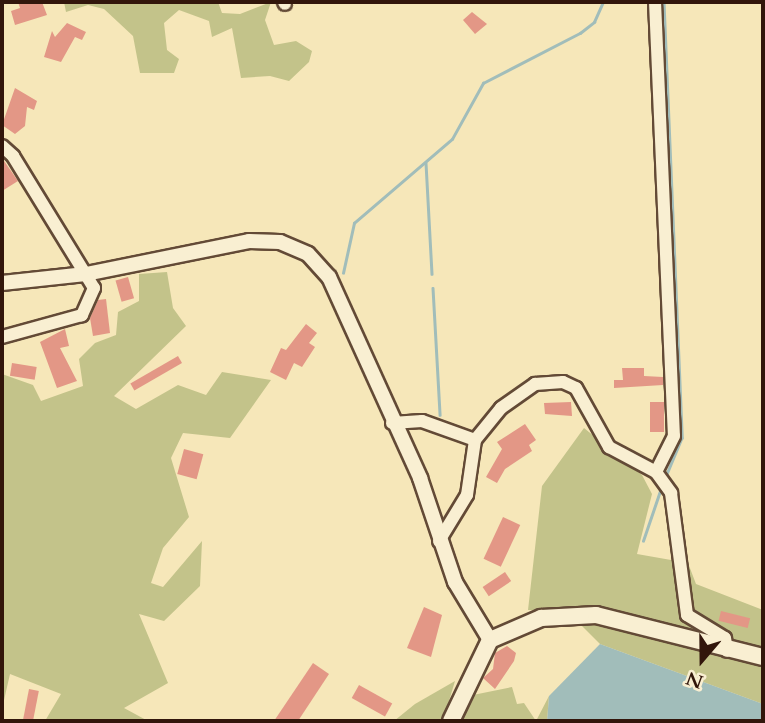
<!DOCTYPE html>
<style>
body{margin:0}
#map{position:relative;width:765px;height:723px;overflow:hidden;background:#f6e7b9;font-family:Cardo,serif}
div>[style]{position:absolute}
.green>*{inset:0;background:#c3c38a}
.water>*{inset:0;background:#a1bdba}
.stream>*{height:2.5px;margin:-1.25px;padding:0 1.25px;transform-origin:1.25px;border-radius:1.25px;background:#a1bdba}
.building>*{inset:0;background:#e39786;transform-origin:0 0}
.roads{filter:drop-shadow(2px 0 #634a36) drop-shadow(-2px 0 #634a36) drop-shadow(0 2px #634a36) drop-shadow(0 -2px #634a36)}
.minor>*{height:12px;margin:-6px;padding:0 6px;transform-origin:6px;border-radius:6px;background:#f9efd2}
.tertiary>*{height:14px;margin:-7px;padding:0 7px;transform-origin:7px;border-radius:7px;background:#f9efd2}
.secondary>*{height:16px;margin:-8px;padding:0 8px;transform-origin:8px;border-radius:8px;background:#f9efd2}
span{translate:-50% -50%;white-space:nowrap;text-align:center;line-height:1.15;-webkit-text-stroke:6px #f9efd2;paint-order:stroke}
.frame{position:absolute;inset:0;border:4px solid #32160b;pointer-events:none}
.north{position:absolute;left:667px;top:625px;width:70px;height:70px;-webkit-text-stroke:5px #f9efd2;paint-order:stroke;rotate:200deg;font-size:19px;font-weight:700;line-height:28px;text-align:center;color:#32160b}
.north::after{content:'';display:block;margin:auto;width:24px;height:32px;background:#32160b;clip-path:polygon(50% 0,100% 100%,50% 72%,0 100%)}
</style>
<div id="map">
<div class="green">
<div style="clip-path:polygon(64px 2px,218px 2px,222px 13px,240px 14px,271px 2px,265px 20px,274px 45px,296px 41px,312px 51px,309px 62px,289px 81px,270px 76px,241px 78px,232px 28px,212px 37px,209px 21px,179px 10px,164px 23px,167px 50px,179px 59px,174px 73px,140px 73px,133px 36px,104px 9px,88px 5px,66px 12px)"></div>
<div style="clip-path:polygon(167px 272px,173px 308px,186px 326px,114px 396px,136px 409px,178px 385px,206px 395px,222px 372px,271px 380px,230px 438px,183px 433px,171px 458px,189px 517px,163px 548px,151px 583px,163px 587px,202px 541px,200px 586px,164px 621px,139px 614px,168px 683px,124px 708px,148px 721px,45px 721px,61px 694px,10px 674px,2px 709px,2px 374px,33px 385px,41px 401px,83px 386px,79px 359px,95px 343px,116px 335px,118px 312px,139px 301px,139px 274px)"></div>
<div style="clip-path:polygon(584px 428px,642px 475px,652px 494px,637px 554px,688px 563px,696px 584px,763px 610px,763px 650px,606px 610px,528px 610px,542px 486px)"></div>
<div style="clip-path:polygon(577px 621px,763px 666px,763px 704px,600px 644px)"></div>
<div style="clip-path:polygon(455px 681px,443px 721px,394px 721px,415px 704px)"></div>
<div style="clip-path:polygon(512px 687px,517px 704px,524px 703px,536px 721px,549px 696px,547px 721px,459px 721px,468px 696px)"></div>
</div>
<div class="water">
<div style="clip-path:polygon(600px 644px,763px 704px,763px 721px,547px 721px,549px 696px)"></div>
</div>
<div class="stream">
<div style="left:664px;top:2px;width:436px;rotate:87.6deg"></div>
<div style="left:682px;top:438px;width:44px;rotate:112.5deg"></div>
<div style="left:426px;top:163px;width:111px;rotate:86.9deg"></div>
<div style="left:343px;top:273px;width:51px;rotate:-77.6deg"></div>
<div style="left:354px;top:223px;width:129px;rotate:-40.6deg"></div>
<div style="left:452px;top:139px;width:64px;rotate:-61deg"></div>
<div style="left:483px;top:83px;width:109px;rotate:-27.3deg"></div>
<div style="left:580px;top:33px;width:18px;rotate:-38deg"></div>
<div style="left:594px;top:22px;width:22px;rotate:-66deg"></div>
<div style="left:433px;top:288px;width:127px;rotate:86.8deg"></div>
<div style="left:643px;top:541px;width:56px;rotate:-71.2deg"></div>
</div>
<div class="building">
<div style="clip-path:polygon(18px 2px,42px 2px,47px 15px,15px 25px,11px 11px,20px 8px)"></div>
<div style="clip-path:polygon(472px 12px,487px 24px,475px 34px,463px 20px)"></div>
<div style="clip-path:polygon(67px 23px,86px 32px,82px 40px,75px 37px,61px 62px,44px 57px,52px 31px,55px 37px)"></div>
<div style="clip-path:polygon(15px 88px,37px 101px,34px 110px,27px 107px,25px 126px,15px 134px,2px 125px)"></div>
<div style="clip-path:polygon(2px 158px,18px 181px,2px 191px)"></div>
<div style="left:128px;top:277px;width:22px;height:13px;rotate:74deg"></div>
<div style="clip-path:polygon(106px 299px,110px 333px,93px 336px,90px 318px,98px 300px)"></div>
<div style="clip-path:polygon(306px 324px,317px 333px,309px 343px,315px 347px,302px 367px,294px 363px,286px 380px,270px 372px,281px 348px,286px 350px)"></div>
<div style="clip-path:polygon(65px 329px,69px 346px,60px 348px,77px 381px,57px 388px,40px 342px)"></div>
<div style="left:178px;top:356px;width:8px;height:55px;rotate:60deg"></div>
<div style="left:12px;top:363px;width:25px;height:13px;rotate:9deg"></div>
<div style="clip-path:polygon(622px 368px,644px 368px,644px 376px,663px 377px,663px 385px,614px 388px,614px 380px,623px 380px)"></div>
<div style="clip-path:polygon(571px 402px,572px 416px,545px 414px,544px 403px)"></div>
<div style="left:650px;top:402px;width:14px;height:30px"></div>
<div style="clip-path:polygon(525px 424px,536px 440px,529px 445px,532px 451px,505px 469px,497px 483px,486px 477px,502px 449px,497px 442px)"></div>
<div style="left:184px;top:449px;width:20px;height:26px;rotate:15deg"></div>
<div style="left:503px;top:517px;width:19px;height:46px;rotate:25deg"></div>
<div style="left:505px;top:572px;width:11px;height:27px;rotate:56deg"></div>
<div style="clip-path:polygon(424px 607px,442px 615px,431px 657px,407px 648px)"></div>
<div style="left:721px;top:611px;width:30px;height:10px;rotate:14deg"></div>
<div style="clip-path:polygon(507px 646px,516px 653px,514px 661px,495px 689px,483px 678px,493px 669px,495px 653px)"></div>
<div style="clip-path:polygon(313px 663px,329px 674px,298px 721px,274px 721px)"></div>
<div style="left:359px;top:685px;width:38px;height:15px;rotate:29deg"></div>
<div style="left:29px;top:689px;width:10px;height:33px;rotate:11deg"></div>
</div>
<div class="roads">
<div class="minor">
<div style="left:284px;top:2px;width:2px;rotate:63deg"></div>
<div style="left:655px;top:2px;width:434px;rotate:87.5deg"></div>
<div style="left:674px;top:436px;width:40px;rotate:116.6deg"></div>
<div style="left:2px;top:146px;width:15px;rotate:42deg"></div>
<div style="left:13px;top:156px;width:155px;rotate:58.5deg"></div>
<div style="left:94px;top:288px;width:30px;rotate:114deg"></div>
<div style="left:82px;top:315px;width:83px;rotate:164.6deg"></div>
<div style="left:392px;top:423px;width:30px;rotate:-4deg"></div>
<div style="left:422px;top:421px;width:56px;rotate:19.7deg"></div>
<div style="left:475px;top:440px;width:41px;rotate:-50.9deg"></div>
<div style="left:501px;top:408px;width:42px;rotate:-35.2deg"></div>
<div style="left:535px;top:384px;width:28px;rotate:-4deg"></div>
<div style="left:563px;top:382px;width:14px;rotate:25deg"></div>
<div style="left:576px;top:388px;width:68px;rotate:60.8deg"></div>
<div style="left:609px;top:447px;width:53px;rotate:28deg"></div>
<div style="left:656px;top:472px;width:26px;rotate:54deg"></div>
<div style="left:671px;top:493px;width:123px;rotate:82.5deg"></div>
<div style="left:687px;top:615px;width:44px;rotate:31.2deg"></div>
<div style="left:725px;top:638px;width:13px;rotate:81deg"></div>
<div style="left:439px;top:541px;width:54px;rotate:-58.7deg"></div>
<div style="left:467px;top:495px;width:56px;rotate:-81.7deg"></div>
</div>
<div class="tertiary">
<div style="left:2px;top:283px;width:84px;rotate:-6.1deg"></div>
<div style="left:86px;top:274px;width:166px;rotate:-11.4deg"></div>
<div style="left:249px;top:241px;width:31px;rotate:2deg"></div>
<div style="left:280px;top:242px;width:30px;rotate:23deg"></div>
<div style="left:308px;top:254px;width:31px;rotate:48deg"></div>
<div style="left:329px;top:277px;width:221px;rotate:65.6deg"></div>
<div style="left:420px;top:478px;width:110px;rotate:71.4deg"></div>
<div style="left:455px;top:582px;width:68px;rotate:58.9deg"></div>
</div>
<div class="secondary">
<div style="left:451px;top:721px;width:90px;rotate:-64.3deg"></div>
<div style="left:490px;top:640px;width:56px;rotate:-23.3deg"></div>
<div style="left:541px;top:618px;width:55px;rotate:-3.1deg"></div>
<div style="left:596px;top:615px;width:172px;rotate:14.1deg"></div>
</div>
</div>
<div class="frame"></div>
<div class="north">N</div>
</div>
